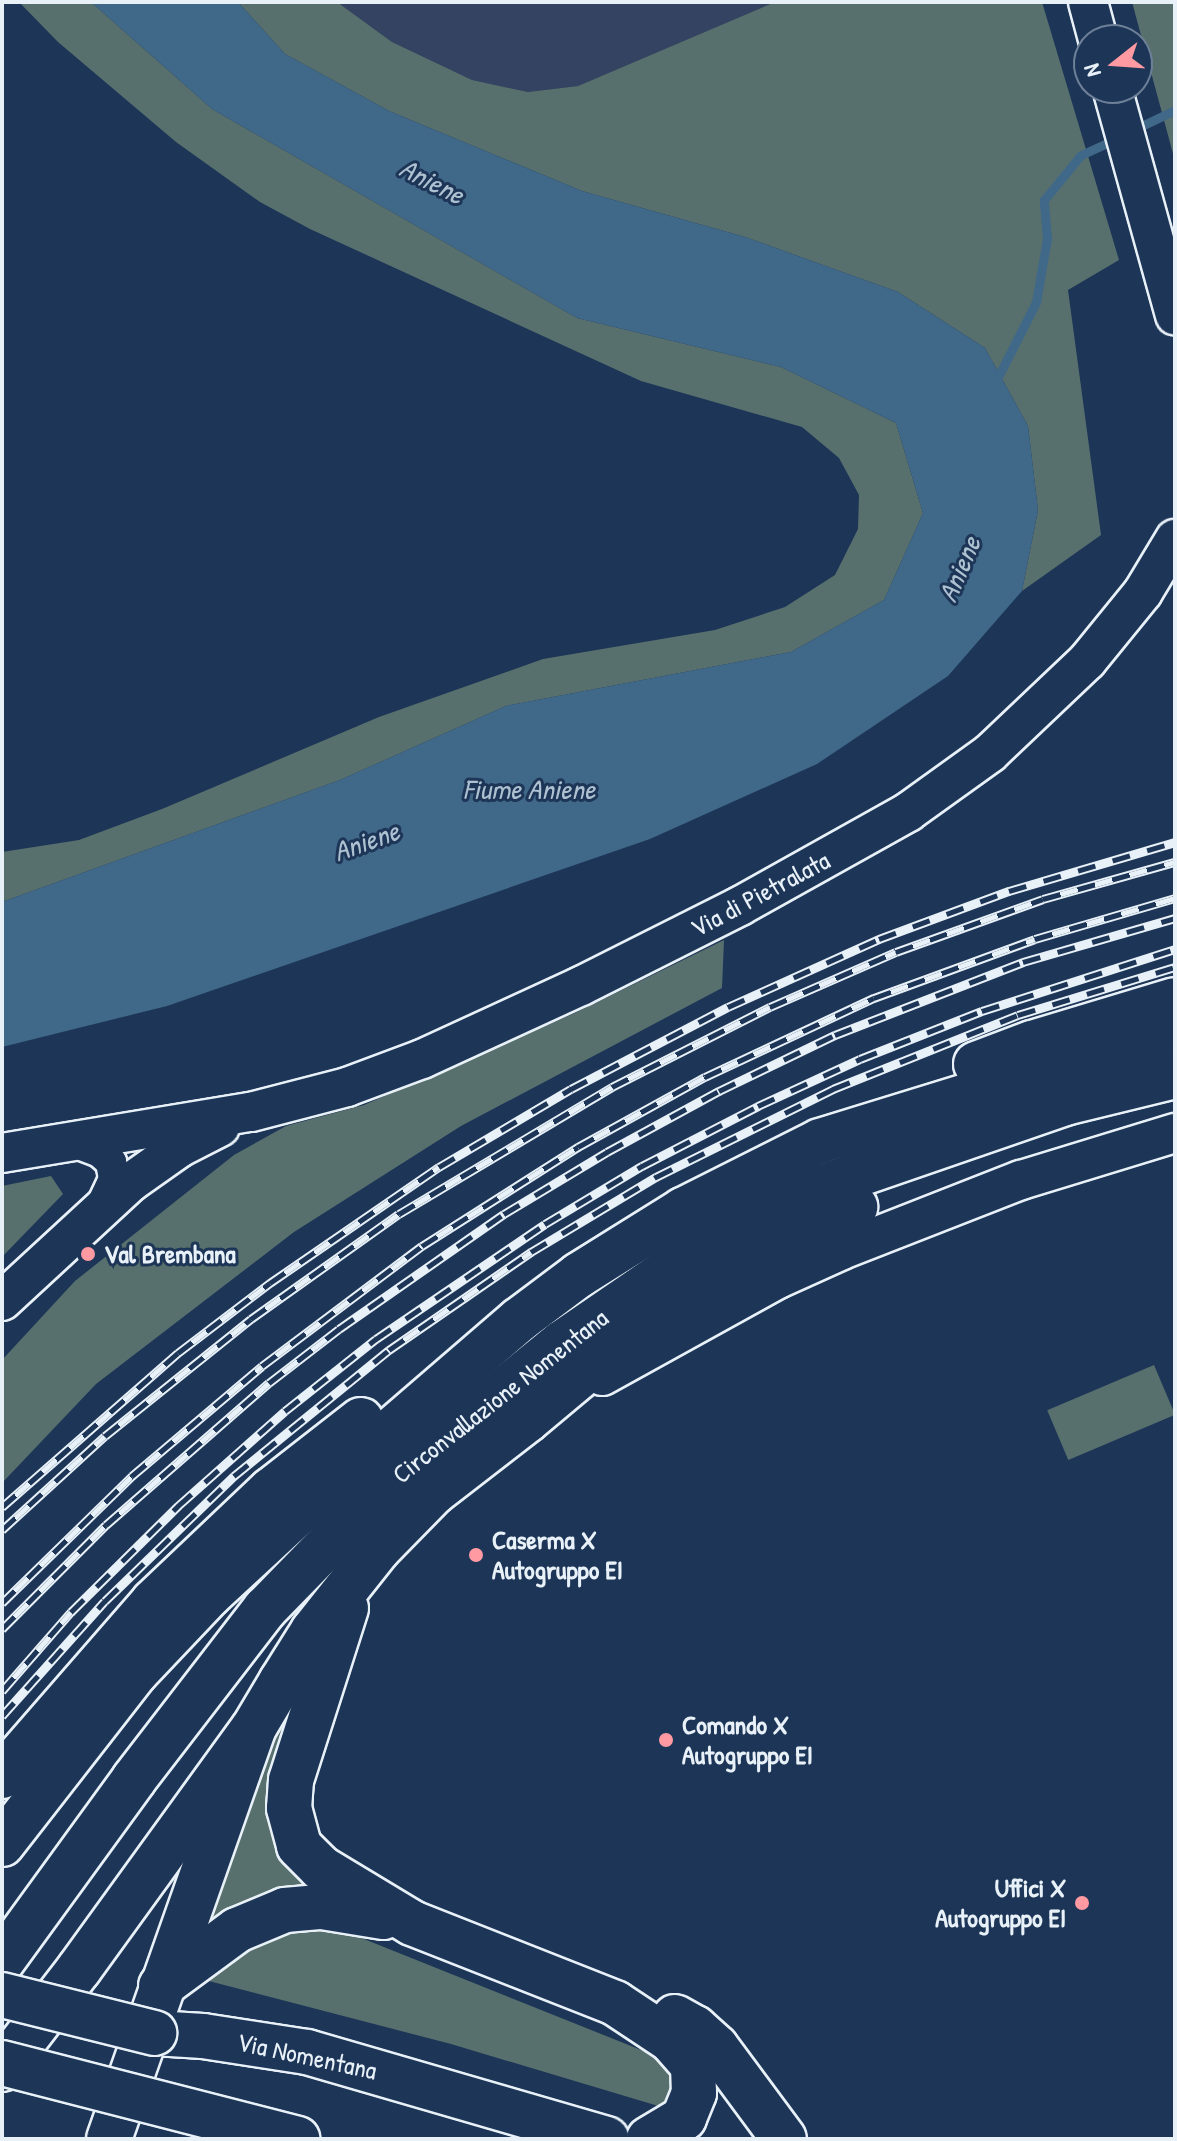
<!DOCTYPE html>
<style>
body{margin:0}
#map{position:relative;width:1177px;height:2141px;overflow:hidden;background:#1d3557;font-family:"Patrick Hand",sans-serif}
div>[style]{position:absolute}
.built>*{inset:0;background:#344362}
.green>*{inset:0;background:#58706d;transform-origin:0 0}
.water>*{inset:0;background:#406888}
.stream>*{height:9px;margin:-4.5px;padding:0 4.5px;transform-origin:4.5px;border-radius:4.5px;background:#406888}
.roads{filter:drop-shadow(2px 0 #e8f1f8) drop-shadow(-2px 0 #e8f1f8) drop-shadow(0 2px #e8f1f8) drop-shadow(0 -2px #e8f1f8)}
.minor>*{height:30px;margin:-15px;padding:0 15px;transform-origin:15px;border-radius:15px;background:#1d3557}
.tertiary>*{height:38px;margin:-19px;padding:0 19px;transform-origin:19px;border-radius:19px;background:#1d3557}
.secondary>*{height:44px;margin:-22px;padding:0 22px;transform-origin:22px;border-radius:22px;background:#1d3557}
.trunk>*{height:44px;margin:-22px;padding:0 22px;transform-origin:22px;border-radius:22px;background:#1d3557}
.rail>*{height:9px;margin-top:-4.5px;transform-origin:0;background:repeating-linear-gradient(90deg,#1d3557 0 18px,#e8f1f8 0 36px);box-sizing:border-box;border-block:2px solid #e8f1f8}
.bridges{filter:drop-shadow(2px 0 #e8f1f8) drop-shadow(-2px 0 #e8f1f8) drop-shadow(0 2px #e8f1f8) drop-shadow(0 -2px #e8f1f8)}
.secondary-bridge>*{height:44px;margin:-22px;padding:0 22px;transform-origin:22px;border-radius:22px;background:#1d3557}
.dots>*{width:22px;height:22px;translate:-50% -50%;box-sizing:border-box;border:4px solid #1d3557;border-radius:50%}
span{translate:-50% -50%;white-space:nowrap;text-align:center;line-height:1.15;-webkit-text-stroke:6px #1d3557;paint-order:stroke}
.street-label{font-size:26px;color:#e8f1f8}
.poi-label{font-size:26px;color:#e8f1f8;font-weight:700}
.left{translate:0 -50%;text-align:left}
.right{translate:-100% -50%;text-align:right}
.water-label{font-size:28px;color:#adc1d1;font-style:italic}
.frame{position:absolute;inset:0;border:4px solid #e8f1f8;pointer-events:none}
.north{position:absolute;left:1073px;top:24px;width:80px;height:80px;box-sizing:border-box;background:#1d3557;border:2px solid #6e8097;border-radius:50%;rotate:253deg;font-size:22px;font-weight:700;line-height:32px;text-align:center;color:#e8f1f8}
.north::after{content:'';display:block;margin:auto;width:28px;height:36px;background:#ff9aa2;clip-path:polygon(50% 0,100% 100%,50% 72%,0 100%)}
</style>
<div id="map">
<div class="built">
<div style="clip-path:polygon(337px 2px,775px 2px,578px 86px,528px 92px,472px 80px,392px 42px)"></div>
</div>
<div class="green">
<div style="clip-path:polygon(19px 2px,91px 2px,212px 109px,577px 318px,781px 367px,896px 423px,923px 513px,884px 600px,791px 652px,506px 706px,340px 780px,2px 902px,2px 852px,79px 840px,162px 809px,379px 717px,543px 659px,715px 630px,785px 607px,835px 575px,858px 529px,859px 495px,839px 458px,802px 427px,641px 381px,310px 229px,260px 202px,176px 142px,58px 42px)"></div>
<div style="clip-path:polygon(238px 2px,337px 2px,392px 42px,472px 80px,528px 92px,578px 86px,775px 2px,1042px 2px,1119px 260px,1068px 290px,1101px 535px,1022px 591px,1038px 510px,1028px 426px,985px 348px,898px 292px,745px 237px,582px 191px,389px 111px,285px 54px)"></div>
<div style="clip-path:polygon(1132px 2px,1175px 2px,1175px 161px)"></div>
<div style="clip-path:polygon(724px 940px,722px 988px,461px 1126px,294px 1232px,96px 1384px,2px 1483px,2px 1360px,75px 1281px,234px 1155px,286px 1126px,364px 1105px,575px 1013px)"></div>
<div style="clip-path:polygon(51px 1176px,63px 1194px,2px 1257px,2px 1186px)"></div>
<div style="left:1154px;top:1365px;width:54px;height:116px;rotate:67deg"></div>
<div style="clip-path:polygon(302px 1690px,268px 1800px,268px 1817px,270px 1832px,283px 1859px,322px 1892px,202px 1935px,267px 1744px)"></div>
<div style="clip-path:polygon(329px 1925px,681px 2066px,665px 2108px,451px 2044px,205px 1980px,208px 1971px,272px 1933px)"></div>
</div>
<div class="water">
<div style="clip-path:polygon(91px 2px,238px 2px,285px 54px,389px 111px,582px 191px,745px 237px,898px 292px,985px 348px,1028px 426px,1038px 510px,1022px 591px,948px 676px,817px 764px,650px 839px,167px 1006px,2px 1047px,2px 902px,340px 780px,506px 706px,791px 652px,884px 600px,923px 513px,896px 423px,781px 367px,577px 318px,212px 109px)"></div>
</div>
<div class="stream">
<div style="left:1131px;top:131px;width:49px;rotate:-25.5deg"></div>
<div style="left:999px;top:375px;width:82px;rotate:-63.1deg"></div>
<div style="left:1036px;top:302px;width:65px;rotate:-80.2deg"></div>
<div style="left:1047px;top:238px;width:38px;rotate:-95deg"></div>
<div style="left:1044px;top:200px;width:58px;rotate:-50.6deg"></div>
<div style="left:1081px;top:155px;width:41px;rotate:-24.7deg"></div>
</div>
<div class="roads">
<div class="minor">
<div style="left:71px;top:1141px;width:31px;rotate:21deg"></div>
<div style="left:100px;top:1152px;width:15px;rotate:42deg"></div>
<div style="left:111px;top:1162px;width:17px;rotate:80deg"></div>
<div style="left:114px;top:1179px;width:33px;rotate:115deg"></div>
</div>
<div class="tertiary">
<div style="left:1088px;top:2px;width:39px;rotate:75deg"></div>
<div style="left:1112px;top:88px;width:236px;rotate:74.5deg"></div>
<div style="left:2px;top:1153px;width:252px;rotate:-9.4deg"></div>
<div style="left:251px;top:1112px;width:99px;rotate:-14.6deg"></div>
<div style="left:347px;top:1087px;width:80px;rotate:-20.5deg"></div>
<div style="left:422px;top:1059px;width:175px;rotate:-24.7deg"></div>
<div style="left:581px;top:986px;width:178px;rotate:-26.7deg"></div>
<div style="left:740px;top:906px;width:193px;rotate:-29.2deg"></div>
<div style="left:908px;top:812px;width:101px;rotate:-35.7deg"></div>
<div style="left:990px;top:753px;width:134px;rotate:-43.5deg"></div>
<div style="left:1087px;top:661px;width:89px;rotate:-50.9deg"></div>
<div style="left:1143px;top:592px;width:62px;rotate:-58.9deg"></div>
<div style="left:2px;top:1301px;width:176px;rotate:-42.7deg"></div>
<div style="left:131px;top:1182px;width:59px;rotate:-35.3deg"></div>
<div style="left:179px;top:1148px;width:46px;rotate:-27.1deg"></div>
<div style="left:602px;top:1376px;width:201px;rotate:-28.9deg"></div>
<div style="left:778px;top:1279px;width:70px;rotate:-24.4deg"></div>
<div style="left:842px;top:1250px;width:192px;rotate:-21.4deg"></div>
<div style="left:1021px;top:1180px;width:161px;rotate:-17deg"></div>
</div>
<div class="secondary">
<div style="left:346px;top:1608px;width:181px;rotate:107.7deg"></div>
<div style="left:291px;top:1780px;width:28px;rotate:94deg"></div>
<div style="left:289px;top:1808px;width:39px;rotate:75deg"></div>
<div style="left:299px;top:1846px;width:31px;rotate:45deg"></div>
<div style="left:321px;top:1868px;width:106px;rotate:31.1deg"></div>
<div style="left:412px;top:1923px;width:218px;rotate:21.5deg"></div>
<div style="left:615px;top:2003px;width:67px;rotate:33.5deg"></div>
<div style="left:671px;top:2040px;width:33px;rotate:49deg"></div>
<div style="left:693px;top:2065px;width:28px;rotate:88deg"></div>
<div style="left:694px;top:2093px;width:27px;rotate:112deg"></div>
<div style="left:684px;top:2118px;width:41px;rotate:149deg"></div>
<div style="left:161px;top:1986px;width:94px;rotate:-36.4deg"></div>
<div style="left:237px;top:1930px;width:52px;rotate:-22.6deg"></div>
<div style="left:285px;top:1910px;width:37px;rotate:-5deg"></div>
<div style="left:322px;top:1907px;width:62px;rotate:9.3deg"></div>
<div style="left:675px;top:2017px;width:23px;rotate:29deg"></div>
<div style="left:695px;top:2028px;width:28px;rotate:42deg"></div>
<div style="left:716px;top:2047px;width:114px;rotate:53.5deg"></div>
<div style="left:154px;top:2033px;width:49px;rotate:3.5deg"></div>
<div style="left:203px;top:2036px;width:105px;rotate:8.7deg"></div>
<div style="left:307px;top:2052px;width:312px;rotate:16.2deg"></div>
<div style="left:109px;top:2139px;width:435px;rotate:-70.6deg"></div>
<div style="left:253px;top:1729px;width:55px;rotate:-59.2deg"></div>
<div style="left:281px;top:1682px;width:60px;rotate:-57.9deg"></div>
<div style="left:313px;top:1631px;width:105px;rotate:-51.6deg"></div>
<div style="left:378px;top:1549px;width:80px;rotate:-45.5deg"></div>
<div style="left:434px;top:1492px;width:118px;rotate:-37.7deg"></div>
</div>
<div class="trunk">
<div style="left:976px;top:1064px;width:60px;rotate:-20.6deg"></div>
<div style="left:1032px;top:1043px;width:149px;rotate:-16.7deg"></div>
<div style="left:527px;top:1420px;width:120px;rotate:-39.9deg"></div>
<div style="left:619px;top:1343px;width:74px;rotate:-36.7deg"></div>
<div style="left:678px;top:1299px;width:90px;rotate:-30deg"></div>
<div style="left:756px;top:1254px;width:110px;rotate:-25.4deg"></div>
<div style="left:2px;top:1776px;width:230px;rotate:-49deg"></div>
<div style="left:153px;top:1602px;width:163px;rotate:-43.5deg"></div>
<div style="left:271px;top:1490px;width:114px;rotate:-37.9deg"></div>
<div style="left:2px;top:1844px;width:218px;rotate:-52.1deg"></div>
<div style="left:136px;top:1672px;width:106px;rotate:-46.5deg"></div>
<div style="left:209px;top:1595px;width:174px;rotate:-42.7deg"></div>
<div style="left:337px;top:1477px;width:240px;rotate:-40.8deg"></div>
<div style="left:519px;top:1320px;width:75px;rotate:-36.9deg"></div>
<div style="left:579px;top:1275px;width:123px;rotate:-32deg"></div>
<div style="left:683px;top:1210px;width:153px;rotate:-26.7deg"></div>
<div style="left:820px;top:1141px;width:278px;rotate:-17.1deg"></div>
<div style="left:1086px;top:1059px;width:92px;rotate:-13.9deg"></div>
<div style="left:2px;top:1961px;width:225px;rotate:-54deg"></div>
<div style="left:134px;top:1779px;width:215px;rotate:-52.4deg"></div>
<div style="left:265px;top:1609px;width:166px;rotate:-45.7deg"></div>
<div style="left:381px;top:1490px;width:233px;rotate:-39.1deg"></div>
<div style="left:562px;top:1343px;width:158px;rotate:-34.4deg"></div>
<div style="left:692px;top:1254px;width:70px;rotate:-29.8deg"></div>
<div style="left:753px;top:1219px;width:91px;rotate:-24deg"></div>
<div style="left:836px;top:1182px;width:242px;rotate:-19deg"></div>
<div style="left:1065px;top:1103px;width:113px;rotate:-13.8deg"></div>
<div style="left:2px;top:2069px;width:126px;rotate:-52.4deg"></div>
<div style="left:79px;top:1969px;width:296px;rotate:-54.1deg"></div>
</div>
</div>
<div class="rail">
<div style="left:2px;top:1507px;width:234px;rotate:-41.2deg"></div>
<div style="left:178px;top:1353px;width:116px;rotate:-37.3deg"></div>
<div style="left:270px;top:1283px;width:205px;rotate:-34.5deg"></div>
<div style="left:439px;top:1167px;width:153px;rotate:-30.6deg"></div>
<div style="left:571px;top:1089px;width:177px;rotate:-27.6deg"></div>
<div style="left:728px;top:1007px;width:166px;rotate:-24.2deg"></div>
<div style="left:879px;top:939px;width:139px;rotate:-20.3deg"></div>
<div style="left:1009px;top:891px;width:173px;rotate:-16.4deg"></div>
<div style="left:2px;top:1530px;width:139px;rotate:-42.4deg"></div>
<div style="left:105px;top:1436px;width:187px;rotate:-38.7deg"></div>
<div style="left:251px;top:1319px;width:181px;rotate:-35.4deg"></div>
<div style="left:399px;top:1214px;width:248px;rotate:-30.8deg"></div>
<div style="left:612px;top:1087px;width:177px;rotate:-26.9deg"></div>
<div style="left:770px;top:1007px;width:137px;rotate:-23.6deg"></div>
<div style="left:896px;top:952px;width:156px;rotate:-19.8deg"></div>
<div style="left:1043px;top:899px;width:137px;rotate:-15.7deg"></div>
<div style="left:2px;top:1603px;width:182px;rotate:-44.3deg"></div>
<div style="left:132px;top:1476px;width:170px;rotate:-40.2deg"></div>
<div style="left:262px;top:1366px;width:200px;rotate:-36.9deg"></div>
<div style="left:422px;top:1246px;width:185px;rotate:-32.4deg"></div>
<div style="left:578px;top:1147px;width:145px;rotate:-28.9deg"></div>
<div style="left:705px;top:1077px;width:187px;rotate:-25.1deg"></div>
<div style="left:874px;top:998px;width:171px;rotate:-20.1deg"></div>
<div style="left:1035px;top:939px;width:146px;rotate:-16.3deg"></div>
<div style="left:2px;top:1629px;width:147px;rotate:-45deg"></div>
<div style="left:106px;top:1525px;width:216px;rotate:-41.1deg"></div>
<div style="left:269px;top:1383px;width:88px;rotate:-37.6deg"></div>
<div style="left:339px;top:1329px;width:201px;rotate:-34.9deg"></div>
<div style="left:504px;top:1214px;width:120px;rotate:-31deg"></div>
<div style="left:607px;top:1152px;width:128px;rotate:-28.6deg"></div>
<div style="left:719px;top:1091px;width:129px;rotate:-25.8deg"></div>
<div style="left:835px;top:1035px;width:202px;rotate:-21.2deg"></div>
<div style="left:1023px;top:962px;width:158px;rotate:-16.1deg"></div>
<div style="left:2px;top:1691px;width:105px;rotate:-48.9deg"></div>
<div style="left:71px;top:1612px;width:151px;rotate:-44.7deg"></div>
<div style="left:178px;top:1506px;width:143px;rotate:-41.6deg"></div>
<div style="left:285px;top:1411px;width:116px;rotate:-38.4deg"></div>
<div style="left:376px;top:1339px;width:204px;rotate:-34.2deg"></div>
<div style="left:545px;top:1224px;width:113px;rotate:-30.9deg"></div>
<div style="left:642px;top:1166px;width:131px;rotate:-27.3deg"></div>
<div style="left:758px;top:1106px;width:112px;rotate:-24.7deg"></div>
<div style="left:860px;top:1059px;width:131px;rotate:-21.5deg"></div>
<div style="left:982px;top:1011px;width:203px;rotate:-17.8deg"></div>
<div style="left:2px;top:1716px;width:154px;rotate:-48.2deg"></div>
<div style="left:105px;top:1601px;width:180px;rotate:-44.1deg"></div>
<div style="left:234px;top:1476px;width:200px;rotate:-39.1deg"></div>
<div style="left:389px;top:1350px;width:173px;rotate:-34.6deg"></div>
<div style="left:531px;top:1252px;width:146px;rotate:-31deg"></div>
<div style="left:656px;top:1177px;width:198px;rotate:-26.4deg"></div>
<div style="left:833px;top:1089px;width:199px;rotate:-21.8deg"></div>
<div style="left:1018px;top:1015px;width:164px;rotate:-17deg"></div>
</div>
<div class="bridges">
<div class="secondary-bridge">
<div style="left:2px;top:1995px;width:157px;rotate:14deg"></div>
<div style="left:2px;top:2063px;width:305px;rotate:14.4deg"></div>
</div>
</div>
<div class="dots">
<div style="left:88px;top:1254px;background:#ff9aa2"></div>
<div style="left:476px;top:1555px;background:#ff9aa2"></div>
<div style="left:666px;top:1740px;background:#ff9aa2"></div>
<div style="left:1082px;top:1903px;background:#ff9aa2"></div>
</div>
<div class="street-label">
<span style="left:760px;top:894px;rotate:-28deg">Via di Pietralata</span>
<span style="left:500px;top:1396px;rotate:-38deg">Circonvallazione Nomentana</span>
<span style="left:307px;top:2056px;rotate:12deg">Via Nomentana</span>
</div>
<div class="poi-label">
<span class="left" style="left:104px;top:1254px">Val Brembana</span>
<span class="left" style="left:492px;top:1555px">Caserma X<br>Autogruppo EI</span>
<span class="left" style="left:682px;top:1740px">Comando X<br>Autogruppo EI</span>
<span class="right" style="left:1066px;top:1903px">Uffici X<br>Autogruppo EI</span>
</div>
<div class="water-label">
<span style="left:432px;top:181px;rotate:27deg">Aniene</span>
<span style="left:959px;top:569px;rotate:-67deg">Aniene</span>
<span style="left:529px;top:789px">Fiume Aniene</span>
<span style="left:366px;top:841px;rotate:-20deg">Aniene</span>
</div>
<div class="frame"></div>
<div class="north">N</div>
</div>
